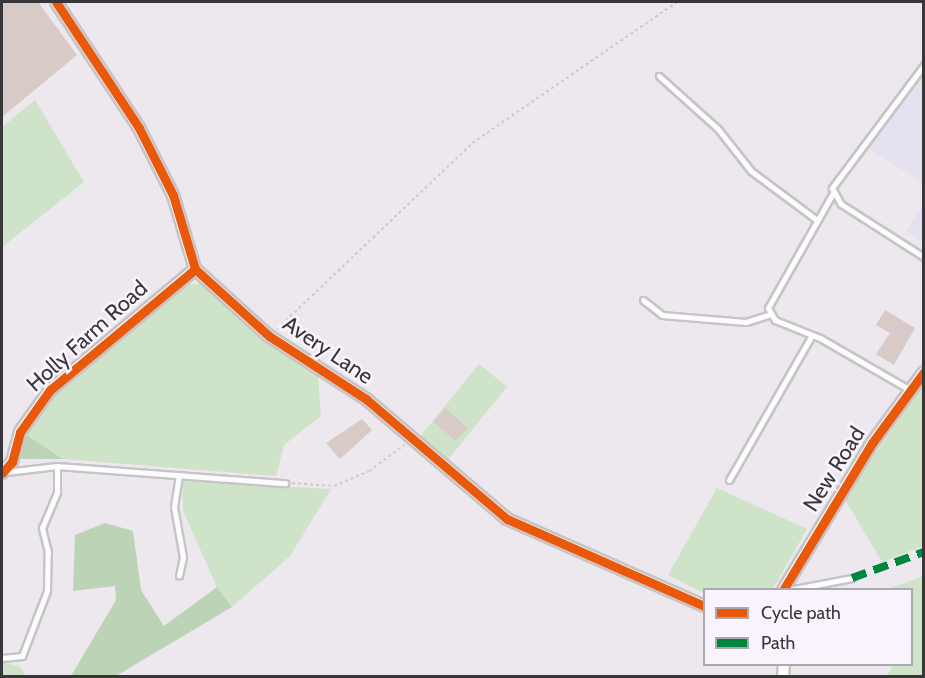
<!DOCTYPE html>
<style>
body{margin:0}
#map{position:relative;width:925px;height:678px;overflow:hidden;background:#ece8ee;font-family:Cabin,sans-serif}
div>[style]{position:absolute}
.commercial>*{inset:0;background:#e5e1f0}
.green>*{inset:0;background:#cee3c7;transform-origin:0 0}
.forest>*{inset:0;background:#bdd3b5}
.building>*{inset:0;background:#d8cac7;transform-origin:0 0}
.path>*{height:1.5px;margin-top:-0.75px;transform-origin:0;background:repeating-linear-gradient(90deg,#cccbcc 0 3px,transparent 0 6px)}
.roads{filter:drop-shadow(2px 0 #c7c4c8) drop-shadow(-2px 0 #c7c4c8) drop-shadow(0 2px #c7c4c8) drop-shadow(0 -2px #c7c4c8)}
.lane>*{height:5px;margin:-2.5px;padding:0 2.5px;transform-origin:2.5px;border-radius:2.5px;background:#fcfcfc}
.street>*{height:10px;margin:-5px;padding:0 5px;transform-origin:5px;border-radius:5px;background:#fcfcfc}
.quiet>*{height:8px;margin-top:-4px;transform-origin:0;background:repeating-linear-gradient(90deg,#00873e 0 15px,transparent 0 23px)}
.cycleway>*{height:9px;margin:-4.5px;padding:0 4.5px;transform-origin:4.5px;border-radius:4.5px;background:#e8590c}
span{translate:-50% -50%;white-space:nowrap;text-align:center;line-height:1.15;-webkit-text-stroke:5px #faf4fe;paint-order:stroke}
.street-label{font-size:22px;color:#383639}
.frame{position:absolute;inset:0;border:3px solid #383639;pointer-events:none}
.legend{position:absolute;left:703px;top:588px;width:210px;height:78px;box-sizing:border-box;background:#faf4fe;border:2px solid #aca8af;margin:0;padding:8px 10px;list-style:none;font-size:18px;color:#383639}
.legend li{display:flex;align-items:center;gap:12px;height:30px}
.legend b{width:30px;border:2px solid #aca8af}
</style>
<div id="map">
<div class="commercial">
<div style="clip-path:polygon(922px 78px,924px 79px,923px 183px,869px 149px)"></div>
<div style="clip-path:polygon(923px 203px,923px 242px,906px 232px)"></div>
</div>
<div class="green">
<div style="clip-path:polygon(35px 100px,84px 182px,2px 247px,2px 127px)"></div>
<div style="clip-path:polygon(190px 284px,204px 284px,261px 338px,318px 376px,321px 416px,284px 445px,276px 476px,63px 459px,25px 434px,51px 396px,115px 338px)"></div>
<div style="left:479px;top:364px;width:36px;height:94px;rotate:39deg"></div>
<div style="clip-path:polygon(923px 386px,923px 546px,882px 562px,844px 498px)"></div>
<div style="clip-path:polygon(182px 481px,331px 489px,290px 556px,232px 607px,217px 587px,183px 511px)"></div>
<div style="clip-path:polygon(717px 488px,807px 529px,773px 589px,704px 593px,668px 575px)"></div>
<div style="clip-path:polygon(923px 576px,923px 676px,886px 676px,894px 665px,912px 664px,912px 590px,888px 589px)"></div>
<div style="clip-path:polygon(2px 662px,19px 666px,26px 676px,2px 676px)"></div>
</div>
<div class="forest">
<div style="clip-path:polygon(25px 434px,63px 459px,18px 459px)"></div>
<div style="clip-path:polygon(105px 523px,133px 531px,141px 590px,164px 626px,217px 587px,232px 607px,116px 676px,71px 676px,116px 600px,115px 586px,73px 591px,75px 535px)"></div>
</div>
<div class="building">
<div style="clip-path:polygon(2px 2px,38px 2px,77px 55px,2px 117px)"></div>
<div style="clip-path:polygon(885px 310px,915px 328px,894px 365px,876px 354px,890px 333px,876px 325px)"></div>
<div style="left:445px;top:408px;width:30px;height:18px;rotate:41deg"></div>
<div style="clip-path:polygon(362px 419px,372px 430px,340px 459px,326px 443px)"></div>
</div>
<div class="path">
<div style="left:277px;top:329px;width:269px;rotate:-43.6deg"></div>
<div style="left:472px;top:143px;width:249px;rotate:-34.5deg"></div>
<div style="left:292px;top:483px;width:42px;rotate:4.1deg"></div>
<div style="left:334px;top:486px;width:38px;rotate:-23deg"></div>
<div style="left:369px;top:471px;width:44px;rotate:-36.6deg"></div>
</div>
<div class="roads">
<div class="lane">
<div style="left:924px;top:65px;width:154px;rotate:126.8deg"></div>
<div style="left:832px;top:188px;width:18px;rotate:61deg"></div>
<div style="left:841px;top:204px;width:98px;rotate:32.6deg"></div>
<div style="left:659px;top:76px;width:79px;rotate:41.9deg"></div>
<div style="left:718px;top:129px;width:53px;rotate:51.8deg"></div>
<div style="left:751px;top:171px;width:82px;rotate:36.6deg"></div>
<div style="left:833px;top:193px;width:132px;rotate:119.5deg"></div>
<div style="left:768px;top:308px;width:14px;rotate:60deg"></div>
<div style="left:775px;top:320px;width:48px;rotate:21.8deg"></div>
<div style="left:820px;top:338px;width:104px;rotate:30deg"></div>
<div style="left:643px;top:300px;width:24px;rotate:38deg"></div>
<div style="left:662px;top:315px;width:84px;rotate:4.8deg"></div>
<div style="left:746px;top:322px;width:25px;rotate:-18deg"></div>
<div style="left:6px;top:472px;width:51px;rotate:-6.7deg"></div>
<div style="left:57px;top:466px;width:229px;rotate:4.3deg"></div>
<div style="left:179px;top:475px;width:32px;rotate:99deg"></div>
<div style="left:174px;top:507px;width:51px;rotate:79.8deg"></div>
<div style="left:183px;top:557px;width:19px;rotate:102deg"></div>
<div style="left:729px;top:480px;width:167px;rotate:-60.2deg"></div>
<div style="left:789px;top:590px;width:64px;rotate:-10.8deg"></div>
<div style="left:2px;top:658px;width:20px;rotate:-6deg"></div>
<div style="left:22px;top:656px;width:70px;rotate:-69deg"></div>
<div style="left:47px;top:591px;width:39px;rotate:-89deg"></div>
<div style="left:48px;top:552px;width:25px;rotate:-104deg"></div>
<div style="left:42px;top:528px;width:39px;rotate:-67deg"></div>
<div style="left:57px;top:492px;width:26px;rotate:-90deg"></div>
</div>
<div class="street">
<div style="left:56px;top:2px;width:151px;rotate:56.6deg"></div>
<div style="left:139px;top:128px;width:75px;rotate:63.1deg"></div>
<div style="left:173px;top:195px;width:77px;rotate:73.4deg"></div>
<div style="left:195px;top:269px;width:100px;rotate:42.2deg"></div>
<div style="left:269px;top:336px;width:116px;rotate:33deg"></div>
<div style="left:366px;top:399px;width:185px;rotate:40.4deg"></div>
<div style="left:507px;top:519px;width:215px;rotate:23.8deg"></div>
<div style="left:2px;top:473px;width:15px;rotate:-48deg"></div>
<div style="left:12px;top:462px;width:31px;rotate:-75deg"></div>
<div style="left:20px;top:432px;width:52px;rotate:-54.5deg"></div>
<div style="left:50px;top:390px;width:189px;rotate:-39.8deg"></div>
<div style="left:783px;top:590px;width:172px;rotate:-58.8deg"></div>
<div style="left:872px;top:443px;width:88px;rotate:-53.8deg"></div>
<div style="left:783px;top:676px;width:12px;rotate:-85deg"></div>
</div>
</div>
<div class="quiet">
<div style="left:852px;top:578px;width:77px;rotate:-19.9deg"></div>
</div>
<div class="cycleway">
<div style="left:56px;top:2px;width:151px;rotate:56.6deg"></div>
<div style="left:139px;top:128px;width:75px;rotate:63.1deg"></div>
<div style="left:173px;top:195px;width:77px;rotate:73.4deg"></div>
<div style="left:195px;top:269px;width:100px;rotate:42.2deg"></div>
<div style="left:269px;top:336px;width:116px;rotate:33deg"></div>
<div style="left:366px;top:399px;width:185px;rotate:40.4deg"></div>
<div style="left:507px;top:519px;width:215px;rotate:23.8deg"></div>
<div style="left:2px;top:473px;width:15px;rotate:-48deg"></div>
<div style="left:12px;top:462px;width:31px;rotate:-75deg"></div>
<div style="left:20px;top:432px;width:52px;rotate:-54.5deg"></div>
<div style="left:50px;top:390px;width:189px;rotate:-39.8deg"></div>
<div style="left:783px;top:590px;width:172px;rotate:-58.8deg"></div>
<div style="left:872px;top:443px;width:88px;rotate:-53.8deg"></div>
</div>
<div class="street-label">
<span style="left:87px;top:336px;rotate:-42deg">Holly Farm Road</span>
<span style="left:328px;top:350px;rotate:34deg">Avery Lane</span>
<span style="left:834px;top:469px;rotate:-58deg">New Road</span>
</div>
<div class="frame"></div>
<ul class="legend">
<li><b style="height:8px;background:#e8590c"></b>Cycle path</li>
<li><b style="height:8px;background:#00873e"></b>Path</li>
</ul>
</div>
